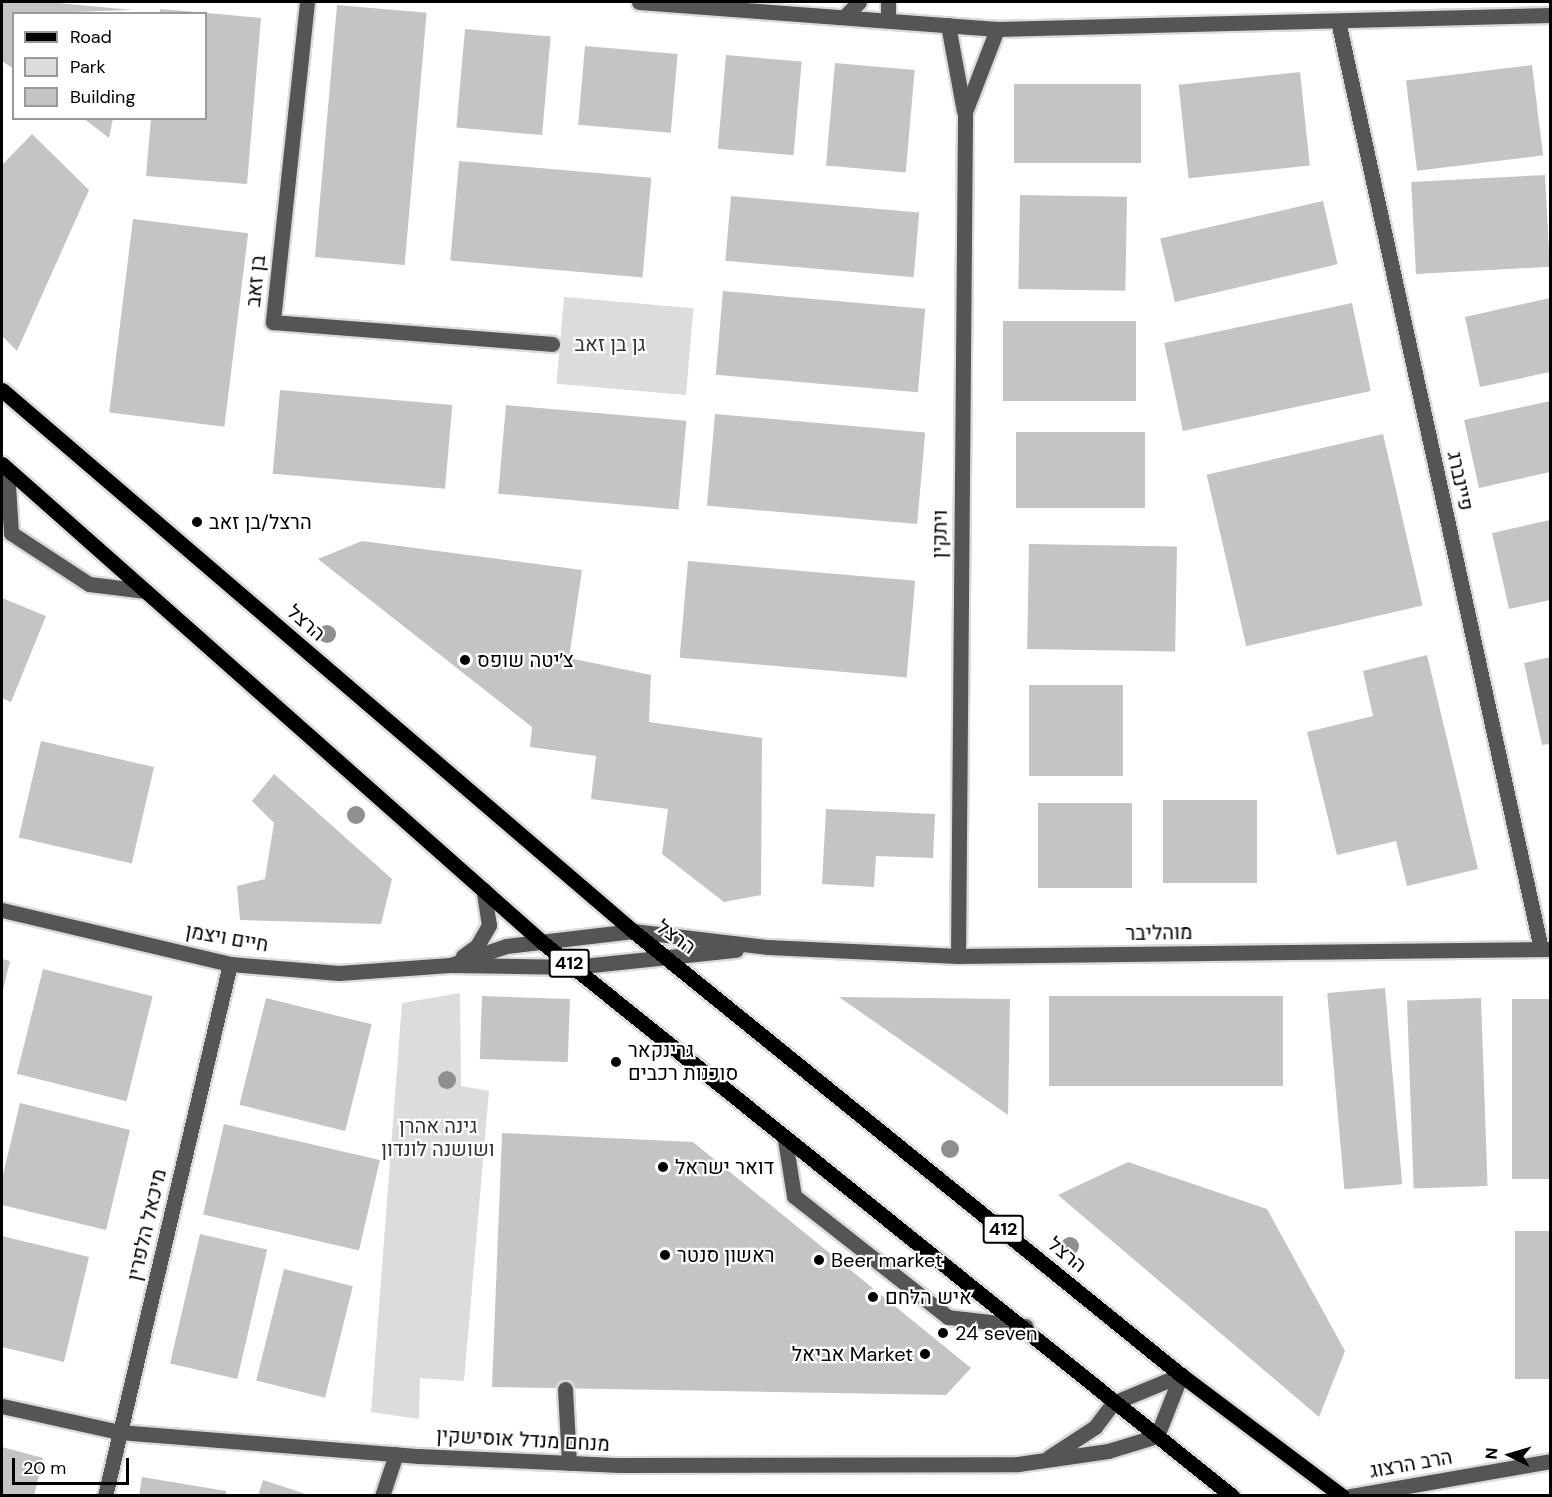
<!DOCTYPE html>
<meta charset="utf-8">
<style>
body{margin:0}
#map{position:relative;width:1552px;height:1497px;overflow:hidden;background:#fff;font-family:"DM Sans",Heebo,sans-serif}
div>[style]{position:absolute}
.green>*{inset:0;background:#dcdcdc;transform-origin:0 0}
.building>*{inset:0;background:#c4c4c4;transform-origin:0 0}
.roads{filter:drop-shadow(2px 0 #dbdbdb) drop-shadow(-2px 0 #dbdbdb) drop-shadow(0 2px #dbdbdb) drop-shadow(0 -2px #dbdbdb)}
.minor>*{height:15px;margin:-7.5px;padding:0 7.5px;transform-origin:7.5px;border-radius:7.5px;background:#555}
.major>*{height:15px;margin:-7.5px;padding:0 7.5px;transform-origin:7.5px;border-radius:7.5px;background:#000}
.trees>*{width:18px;height:18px;margin:-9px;border-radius:50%;background:#8f8f8f}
.dots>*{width:16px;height:16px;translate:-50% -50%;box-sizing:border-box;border:3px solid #fff;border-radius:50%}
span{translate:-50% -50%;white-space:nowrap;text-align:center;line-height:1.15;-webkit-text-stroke:4.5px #fff;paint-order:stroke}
.shield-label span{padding:2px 4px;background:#fff;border:2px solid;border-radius:4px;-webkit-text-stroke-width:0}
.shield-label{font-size:18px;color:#000;font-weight:700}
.street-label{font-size:20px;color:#000}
.park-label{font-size:20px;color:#333}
.poi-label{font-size:20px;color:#000}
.left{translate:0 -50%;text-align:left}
.right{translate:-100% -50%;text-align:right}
.frame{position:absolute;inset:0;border:3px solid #000;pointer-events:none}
.legend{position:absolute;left:12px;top:12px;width:195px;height:108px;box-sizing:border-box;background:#fff;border:2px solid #999;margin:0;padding:8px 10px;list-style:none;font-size:18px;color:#000}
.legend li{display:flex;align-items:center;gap:12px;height:30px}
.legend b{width:30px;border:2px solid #999}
.north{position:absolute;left:1480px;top:1425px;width:60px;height:60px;-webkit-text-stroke:4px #fff;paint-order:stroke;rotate:275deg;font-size:16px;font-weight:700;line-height:24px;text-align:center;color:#000}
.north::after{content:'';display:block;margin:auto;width:21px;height:27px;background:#000;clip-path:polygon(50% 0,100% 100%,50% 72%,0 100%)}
.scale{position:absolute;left:12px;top:1458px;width:117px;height:27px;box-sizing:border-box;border:3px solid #000;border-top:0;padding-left:8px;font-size:18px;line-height:21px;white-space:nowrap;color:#000;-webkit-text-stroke:4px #fff;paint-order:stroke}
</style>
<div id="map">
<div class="green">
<div style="left:564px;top:297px;width:130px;height:87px;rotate:5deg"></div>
<div style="clip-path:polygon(460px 993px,461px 1086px,489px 1091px,464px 1381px,420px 1378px,419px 1419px,371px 1412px,402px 1003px)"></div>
</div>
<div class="building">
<div style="clip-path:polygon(2px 2px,47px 2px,133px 10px,14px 14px,14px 69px,2px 61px)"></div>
<div style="left:337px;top:5px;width:90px;height:253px;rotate:5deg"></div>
<div style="clip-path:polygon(160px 9px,196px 12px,196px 14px,160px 14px)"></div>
<div style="clip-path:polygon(207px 13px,261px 18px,247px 184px,146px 176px,151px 118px,206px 118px)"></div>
<div style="left:465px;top:29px;width:86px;height:99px;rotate:5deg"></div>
<div style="left:585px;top:46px;width:93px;height:79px;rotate:5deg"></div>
<div style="left:726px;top:55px;width:76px;height:94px;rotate:5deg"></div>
<div style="left:835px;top:63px;width:80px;height:103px;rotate:5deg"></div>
<div style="left:1532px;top:65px;width:91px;height:127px;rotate:83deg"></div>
<div style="left:1300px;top:72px;width:94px;height:122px;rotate:84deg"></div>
<div style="left:1014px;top:84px;width:127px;height:79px"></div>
<div style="clip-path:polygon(83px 118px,113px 118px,109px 138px)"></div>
<div style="clip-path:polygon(32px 134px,89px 190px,17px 351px,2px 336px,2px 165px)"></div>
<div style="left:459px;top:161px;width:193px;height:100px;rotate:5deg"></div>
<div style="left:1545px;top:175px;width:92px;height:134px;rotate:87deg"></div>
<div style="left:1020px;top:195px;width:107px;height:94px;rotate:1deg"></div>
<div style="left:731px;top:196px;width:189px;height:65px;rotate:5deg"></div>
<div style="left:1323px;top:201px;width:65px;height:167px;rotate:77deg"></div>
<div style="left:133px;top:219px;width:116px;height:195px;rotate:7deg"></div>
<div style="left:723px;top:291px;width:203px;height:84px;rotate:5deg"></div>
<div style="clip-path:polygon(1550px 298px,1550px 372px,1480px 387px,1465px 317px)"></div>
<div style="left:1352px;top:303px;width:90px;height:192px;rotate:78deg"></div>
<div style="left:1003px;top:321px;width:133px;height:80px"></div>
<div style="left:280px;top:390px;width:173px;height:84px;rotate:5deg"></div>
<div style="clip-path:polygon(1550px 401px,1550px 472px,1479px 488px,1464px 420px)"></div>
<div style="left:506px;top:405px;width:181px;height:89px;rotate:5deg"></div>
<div style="left:715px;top:414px;width:211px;height:92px;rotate:5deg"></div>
<div style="left:1016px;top:432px;width:129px;height:76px"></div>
<div style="left:1383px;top:434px;width:176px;height:181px;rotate:77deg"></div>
<div style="clip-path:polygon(1550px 520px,1550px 600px,1509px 609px,1492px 533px)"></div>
<div style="clip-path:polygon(362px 541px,582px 570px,569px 658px,651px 675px,649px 722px,762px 738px,761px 895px,724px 902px,662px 854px,668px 809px,591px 799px,596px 756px,530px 747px,532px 727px,318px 559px)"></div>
<div style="left:1029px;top:544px;width:148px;height:105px;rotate:1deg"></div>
<div style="left:688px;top:561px;width:228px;height:97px;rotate:5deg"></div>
<div style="clip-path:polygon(2px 598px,46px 616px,11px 702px,2px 698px)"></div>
<div style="clip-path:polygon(1427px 655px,1478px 869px,1407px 886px,1396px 841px,1337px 855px,1307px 732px,1373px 716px,1363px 671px)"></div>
<div style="clip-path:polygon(1550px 657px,1550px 744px,1542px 745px,1524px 663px)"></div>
<div style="left:1029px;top:685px;width:94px;height:91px"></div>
<div style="left:41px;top:741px;width:116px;height:99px;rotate:13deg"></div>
<div style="clip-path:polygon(274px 774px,392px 879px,381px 924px,240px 920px,237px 886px,265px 879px,274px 823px,252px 801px)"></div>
<div style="left:1163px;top:800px;width:94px;height:83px"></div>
<div style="left:1038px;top:803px;width:94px;height:85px"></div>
<div style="clip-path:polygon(826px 809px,935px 814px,933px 858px,876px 856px,874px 887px,822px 884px)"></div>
<div style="clip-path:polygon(2px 959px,10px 961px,2px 994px)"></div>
<div style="left:43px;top:969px;width:113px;height:108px;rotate:14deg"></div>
<div style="left:1385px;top:988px;width:197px;height:58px;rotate:85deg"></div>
<div style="left:482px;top:996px;width:88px;height:63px;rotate:2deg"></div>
<div style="left:1049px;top:996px;width:234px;height:90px"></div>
<div style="clip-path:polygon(839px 997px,1010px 999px,1008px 1115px)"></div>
<div style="left:266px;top:998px;width:109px;height:110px;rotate:14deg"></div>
<div style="left:1481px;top:998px;width:188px;height:74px;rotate:88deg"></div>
<div style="left:1550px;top:999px;width:180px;height:38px;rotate:90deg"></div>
<div style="clip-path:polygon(20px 1103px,130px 1130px,106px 1230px,2px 1205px,2px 1179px)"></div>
<div style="left:224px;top:1124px;width:160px;height:93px;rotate:13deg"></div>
<div style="clip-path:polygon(502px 1133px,693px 1142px,971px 1368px,946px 1395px,492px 1387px)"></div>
<div style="clip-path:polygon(1128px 1162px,1267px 1209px,1345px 1351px,1319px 1417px,1058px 1195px)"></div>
<div style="left:1550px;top:1231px;width:148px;height:35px;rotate:90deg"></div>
<div style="left:200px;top:1234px;width:69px;height:133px;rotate:13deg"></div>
<div style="clip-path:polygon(2px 1236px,89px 1257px,64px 1362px,2px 1347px)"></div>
<div style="left:284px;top:1269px;width:71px;height:115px;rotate:14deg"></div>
<div style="clip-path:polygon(2px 1447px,43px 1458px,34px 1496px,2px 1496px)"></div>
<div style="clip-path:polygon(142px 1477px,226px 1491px,226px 1496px,139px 1496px)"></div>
<div style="clip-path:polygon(263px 1480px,309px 1495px,309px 1496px,258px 1496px)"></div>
</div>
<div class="roads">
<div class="minor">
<div style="left:307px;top:2px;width:322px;rotate:96.1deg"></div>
<div style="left:273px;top:322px;width:280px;rotate:4.5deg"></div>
<div style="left:639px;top:2px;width:359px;rotate:4.3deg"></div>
<div style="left:997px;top:29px;width:553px;rotate:-1.45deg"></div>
<div style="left:888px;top:2px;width:18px;rotate:90deg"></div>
<div style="left:844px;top:17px;width:21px;rotate:-45deg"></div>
<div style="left:1338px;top:21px;width:950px;rotate:77.66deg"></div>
<div style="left:948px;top:25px;width:87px;rotate:79.5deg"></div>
<div style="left:7px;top:469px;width:64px;rotate:86.4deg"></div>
<div style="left:11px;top:533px;width:93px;rotate:33.2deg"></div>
<div style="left:89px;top:584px;width:57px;rotate:7deg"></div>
<div style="left:2px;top:910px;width:234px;rotate:13.3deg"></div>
<div style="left:230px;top:964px;width:109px;rotate:4.7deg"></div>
<div style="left:339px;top:973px;width:111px;rotate:-4.1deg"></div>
<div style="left:450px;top:965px;width:123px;rotate:0.9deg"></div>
<div style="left:573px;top:967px;width:164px;rotate:-6deg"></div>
<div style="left:463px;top:956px;width:17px;rotate:-36deg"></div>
<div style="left:477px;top:946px;width:24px;rotate:-60deg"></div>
<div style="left:489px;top:925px;width:36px;rotate:-99deg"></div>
<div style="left:958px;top:956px;width:844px;rotate:-89.52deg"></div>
<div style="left:965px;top:112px;width:89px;rotate:-68.9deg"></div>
<div style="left:450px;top:965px;width:59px;rotate:-18.7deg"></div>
<div style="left:506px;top:946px;width:128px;rotate:-6.7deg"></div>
<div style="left:633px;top:931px;width:136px;rotate:6.8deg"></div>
<div style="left:768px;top:947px;width:190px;rotate:2.7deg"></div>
<div style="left:958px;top:956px;width:592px;rotate:-0.68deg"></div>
<div style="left:785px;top:1140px;width:57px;rotate:80.9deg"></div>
<div style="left:794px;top:1196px;width:196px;rotate:38.2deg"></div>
<div style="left:948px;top:1317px;width:78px;rotate:6.7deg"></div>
<div style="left:565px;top:1389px;width:74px;rotate:86.9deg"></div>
<div style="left:2px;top:1406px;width:120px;rotate:12.5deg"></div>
<div style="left:119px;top:1432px;width:301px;rotate:4.6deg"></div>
<div style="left:419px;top:1456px;width:201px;rotate:2.6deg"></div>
<div style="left:620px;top:1465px;width:398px;rotate:-0.1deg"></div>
<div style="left:1018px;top:1464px;width:91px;rotate:-8.2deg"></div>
<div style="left:1108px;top:1451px;width:51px;rotate:-17deg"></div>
<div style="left:1157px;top:1436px;width:66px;rotate:-68.5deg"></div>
<div style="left:1049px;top:1457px;width:55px;rotate:-33.1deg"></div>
<div style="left:1095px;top:1427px;width:30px;rotate:-53deg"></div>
<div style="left:1113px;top:1403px;width:74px;rotate:-22.4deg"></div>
<div style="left:105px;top:1496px;width:546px;rotate:-76.78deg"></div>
<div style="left:382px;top:1496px;width:44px;rotate:-71.6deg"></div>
<div style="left:1350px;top:1496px;width:203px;rotate:-9.9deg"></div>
</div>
<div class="major">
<div style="left:2px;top:390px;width:831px;rotate:40.61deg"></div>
<div style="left:633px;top:931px;width:705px;rotate:39.02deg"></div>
<div style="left:1181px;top:1375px;width:201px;rotate:36.9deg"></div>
<div style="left:2px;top:464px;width:721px;rotate:41.51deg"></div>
<div style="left:542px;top:942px;width:885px;rotate:38.76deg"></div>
</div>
</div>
<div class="trees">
<div style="left:327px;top:634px"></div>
<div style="left:356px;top:815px"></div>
<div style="left:447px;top:1080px"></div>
<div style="left:950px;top:1149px"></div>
<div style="left:1070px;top:1246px"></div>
</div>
<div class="dots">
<div style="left:197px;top:522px;background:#000"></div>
<div style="left:465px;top:660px;background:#000"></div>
<div style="left:616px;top:1062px;background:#000"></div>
<div style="left:663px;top:1167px;background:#000"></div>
<div style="left:665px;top:1255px;background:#000"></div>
<div style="left:819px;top:1260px;background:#000"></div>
<div style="left:873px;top:1297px;background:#000"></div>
<div style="left:943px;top:1333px;background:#000"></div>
<div style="left:925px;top:1354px;background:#000"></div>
</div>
<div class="shield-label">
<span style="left:569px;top:963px">412</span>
<span style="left:1003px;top:1229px">412</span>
</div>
<div class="street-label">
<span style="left:256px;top:281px;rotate:-84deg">בן זאב</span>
<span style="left:1460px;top:481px;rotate:78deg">פיינברג</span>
<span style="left:940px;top:534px;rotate:-89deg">ויתקין</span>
<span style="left:306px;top:623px;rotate:41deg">הרצל</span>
<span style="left:1159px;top:933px;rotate:-1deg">מוהליבר</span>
<span style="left:676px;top:937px;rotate:36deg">הרצל</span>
<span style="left:227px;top:938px;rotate:10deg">חיים ויצמן</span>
<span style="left:147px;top:1225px;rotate:-77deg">מיכאל הלפרין</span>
<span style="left:1067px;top:1255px;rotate:39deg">הרצל</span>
<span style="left:523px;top:1440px;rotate:3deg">מנחם מנדל אוסישקין</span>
<span style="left:1411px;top:1464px;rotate:-10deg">הרב הרצוג</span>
</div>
<div class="park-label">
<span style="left:610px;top:344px">גן בן זאב</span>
<span style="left:438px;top:1138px">גינה אהרן<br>ושושנה לונדון</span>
</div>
<div class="poi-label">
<span class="left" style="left:209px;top:522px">הרצל/בן זאב</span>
<span class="left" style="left:477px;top:660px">צ׳יטה שופס</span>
<span class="left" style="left:628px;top:1062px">גרינקאר<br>סוכנות רכבים</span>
<span class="left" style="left:675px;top:1167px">דואר ישראל</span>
<span class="left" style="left:677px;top:1255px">ראשון סנטר</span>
<span class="left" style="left:831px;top:1260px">Beer market</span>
<span class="left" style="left:885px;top:1297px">איש הלחם</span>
<span class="left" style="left:955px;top:1333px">24 seven</span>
<span class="right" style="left:913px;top:1354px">אביאל Market</span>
</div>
<div class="frame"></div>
<ul class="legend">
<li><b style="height:8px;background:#000"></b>Road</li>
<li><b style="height:16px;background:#dcdcdc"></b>Park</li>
<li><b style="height:16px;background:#c4c4c4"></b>Building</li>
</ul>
<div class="north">N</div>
<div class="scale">20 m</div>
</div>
